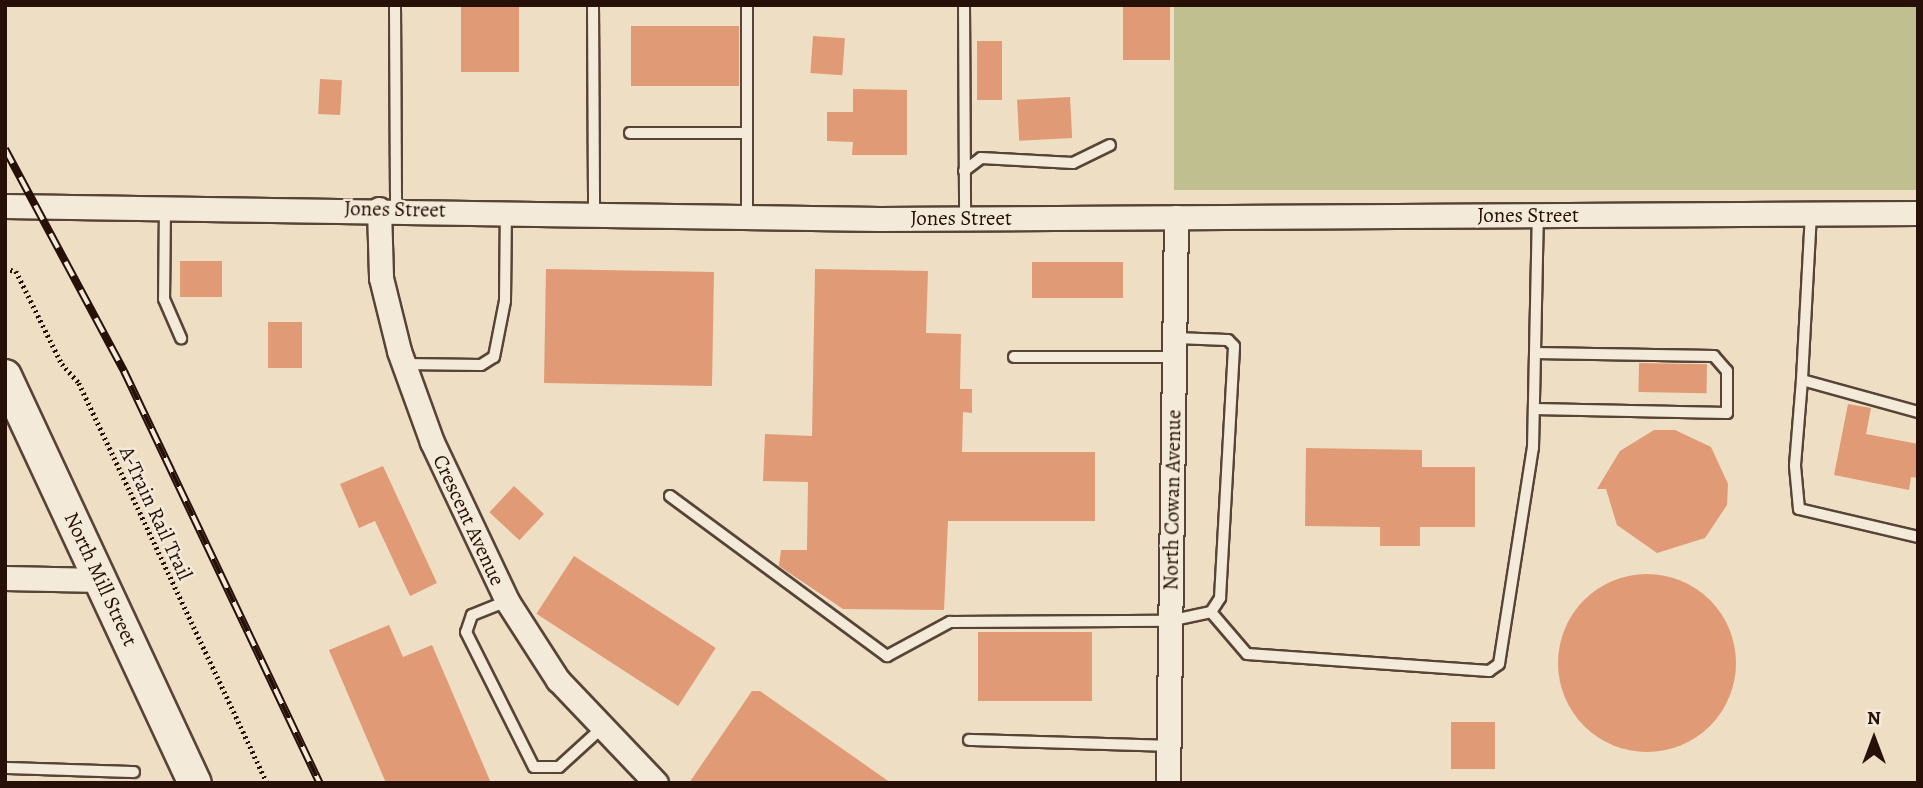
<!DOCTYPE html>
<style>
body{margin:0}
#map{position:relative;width:1923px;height:788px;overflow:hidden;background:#eddec4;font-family:Alegreya,serif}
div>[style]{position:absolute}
.green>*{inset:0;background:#c0bf8f;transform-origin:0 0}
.building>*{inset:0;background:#e09a75;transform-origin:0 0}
.round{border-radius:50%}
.path>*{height:4.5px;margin-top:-2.25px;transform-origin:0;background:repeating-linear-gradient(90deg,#261007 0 2px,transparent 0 5.5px)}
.roads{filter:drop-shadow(2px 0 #584436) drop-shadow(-2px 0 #584436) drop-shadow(0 2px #584436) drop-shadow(0 -2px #584436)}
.lane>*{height:10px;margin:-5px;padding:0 5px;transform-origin:5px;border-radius:5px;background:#f3ead9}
.street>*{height:23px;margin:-11.5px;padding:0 11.5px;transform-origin:11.5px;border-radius:11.5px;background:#f3ead9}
.secondary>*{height:32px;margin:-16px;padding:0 16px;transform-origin:16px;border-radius:16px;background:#f3ead9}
.rail>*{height:8px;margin-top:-4px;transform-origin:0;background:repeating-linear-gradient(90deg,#f3ead9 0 16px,#261007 0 32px);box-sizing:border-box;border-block:2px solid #261007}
span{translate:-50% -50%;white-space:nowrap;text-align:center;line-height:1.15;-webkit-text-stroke:5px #f3ead9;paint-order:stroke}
.street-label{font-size:21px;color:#261007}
.frame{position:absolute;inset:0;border:7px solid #261007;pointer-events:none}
.north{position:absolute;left:1839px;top:704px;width:70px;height:70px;-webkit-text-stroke:5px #f3ead9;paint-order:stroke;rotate:0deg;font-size:19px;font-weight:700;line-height:28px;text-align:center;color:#261007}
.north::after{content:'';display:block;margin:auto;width:24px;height:32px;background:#261007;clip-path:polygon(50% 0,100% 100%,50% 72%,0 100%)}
</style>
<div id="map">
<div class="green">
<div style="left:1174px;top:5px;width:744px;height:185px"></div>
</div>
<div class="building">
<div style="left:461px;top:5px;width:58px;height:67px"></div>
<div style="left:1123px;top:5px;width:47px;height:55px"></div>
<div style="left:631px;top:26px;width:108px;height:60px"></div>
<div style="left:813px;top:36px;width:32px;height:37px;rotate:4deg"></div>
<div style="left:977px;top:41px;width:25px;height:59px"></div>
<div style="left:320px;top:79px;width:22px;height:35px;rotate:3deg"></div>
<div style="clip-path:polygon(853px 89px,907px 90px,907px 155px,852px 155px,853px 142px,827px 141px,827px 112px,853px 112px)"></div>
<div style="left:1070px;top:97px;width:41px;height:53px;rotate:87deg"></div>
<div style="left:180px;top:261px;width:42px;height:36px"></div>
<div style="left:1032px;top:262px;width:91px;height:36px"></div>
<div style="left:546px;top:269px;width:168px;height:114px;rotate:1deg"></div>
<div style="clip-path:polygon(815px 269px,928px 271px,926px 333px,961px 334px,960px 389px,972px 389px,972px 413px,963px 412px,962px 452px,1095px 452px,1095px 521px,948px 521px,944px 610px,843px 609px,779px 566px,781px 550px,807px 550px,808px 482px,763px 481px,765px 434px,812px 436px)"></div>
<div style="left:268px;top:322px;width:34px;height:46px"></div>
<div style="left:1639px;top:363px;width:68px;height:29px;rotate:1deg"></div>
<div style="clip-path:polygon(1848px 404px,1871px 408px,1866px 434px,1918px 444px,1918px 478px,1911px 477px,1909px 490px,1834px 475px)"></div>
<div style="clip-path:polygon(1654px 430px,1675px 430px,1711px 447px,1728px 484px,1727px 505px,1705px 538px,1657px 553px,1617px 525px,1606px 489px,1597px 489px,1620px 451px)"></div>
<div style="clip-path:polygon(1306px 448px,1422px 450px,1422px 467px,1475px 467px,1475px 527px,1420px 527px,1420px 546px,1380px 546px,1380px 527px,1305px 526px)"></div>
<div style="clip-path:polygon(383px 466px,437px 583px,410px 596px,375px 521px,359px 528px,340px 484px)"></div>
<div style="left:514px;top:486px;width:41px;height:36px;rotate:43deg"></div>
<div style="left:574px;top:556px;width:169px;height:69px;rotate:33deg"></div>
<div class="round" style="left:1558px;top:574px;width:178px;height:178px"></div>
<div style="clip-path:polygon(389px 625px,403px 657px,432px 645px,491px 783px,386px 783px,329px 650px)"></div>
<div style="left:978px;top:632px;width:114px;height:69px"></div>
<div style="clip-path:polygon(752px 691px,760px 691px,891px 783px,689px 783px)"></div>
<div style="left:1451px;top:722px;width:44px;height:47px"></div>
</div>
<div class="path">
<div style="left:5px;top:269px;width:11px;rotate:10deg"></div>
<div style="left:16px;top:271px;width:104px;rotate:63.7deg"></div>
<div style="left:62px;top:364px;width:25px;rotate:48deg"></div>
<div style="left:79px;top:383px;width:442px;rotate:64.8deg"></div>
</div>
<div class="roads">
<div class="lane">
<div style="left:395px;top:5px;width:204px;rotate:89.7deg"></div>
<div style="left:593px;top:5px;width:206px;rotate:89.7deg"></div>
<div style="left:964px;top:5px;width:213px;rotate:89.7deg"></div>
<div style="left:630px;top:133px;width:117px"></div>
<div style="left:964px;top:171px;width:21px;rotate:-37deg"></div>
<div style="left:981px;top:158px;width:92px;rotate:3.1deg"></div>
<div style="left:1073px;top:163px;width:41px;rotate:-25.9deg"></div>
<div style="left:165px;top:207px;width:92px;rotate:90.6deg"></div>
<div style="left:164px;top:299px;width:43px;rotate:66.4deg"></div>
<div style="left:1811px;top:213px;width:167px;rotate:93.1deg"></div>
<div style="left:1802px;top:380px;width:120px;rotate:15.4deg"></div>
<div style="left:747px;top:215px;width:210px;rotate:-90deg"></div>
<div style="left:1014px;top:357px;width:161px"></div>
<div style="left:404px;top:364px;width:77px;rotate:0.7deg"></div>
<div style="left:481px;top:365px;width:15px;rotate:-32deg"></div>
<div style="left:494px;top:357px;width:57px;rotate:-78.9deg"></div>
<div style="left:505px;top:301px;width:89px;rotate:-89.4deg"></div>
<div style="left:1802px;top:380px;width:86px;rotate:94.7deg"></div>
<div style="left:1795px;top:466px;width:43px;rotate:84.7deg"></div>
<div style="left:1799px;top:509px;width:122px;rotate:13.2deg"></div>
<div style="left:1534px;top:409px;width:193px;rotate:1.2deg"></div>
<div style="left:1727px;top:413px;width:42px;rotate:-90deg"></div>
<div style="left:1727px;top:371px;width:20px;rotate:-131deg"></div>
<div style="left:1714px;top:356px;width:179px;rotate:-179deg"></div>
<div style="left:670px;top:496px;width:270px;rotate:36.4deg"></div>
<div style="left:887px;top:656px;width:72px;rotate:-28.4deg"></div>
<div style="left:950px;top:622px;width:219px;rotate:-0.3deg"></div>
<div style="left:1169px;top:621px;width:43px;rotate:-12.1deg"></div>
<div style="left:1211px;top:612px;width:17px;rotate:-57deg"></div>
<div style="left:1220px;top:598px;width:252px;rotate:-86.8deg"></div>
<div style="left:1234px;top:346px;width:8px;rotate:-135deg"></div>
<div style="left:1228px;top:340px;width:53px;rotate:-177.8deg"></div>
<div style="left:507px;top:601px;width:38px;rotate:158deg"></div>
<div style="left:472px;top:615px;width:18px;rotate:109deg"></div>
<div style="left:466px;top:632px;width:151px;rotate:63.3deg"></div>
<div style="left:534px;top:767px;width:25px"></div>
<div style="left:559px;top:767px;width:59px;rotate:-42.3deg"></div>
<div style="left:1211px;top:612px;width:55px;rotate:49.4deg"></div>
<div style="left:1247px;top:654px;width:243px;rotate:4deg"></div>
<div style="left:1489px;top:671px;width:12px;rotate:-35deg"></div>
<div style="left:1499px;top:664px;width:219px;rotate:-81.1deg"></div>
<div style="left:1533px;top:448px;width:233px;rotate:-88.8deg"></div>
<div style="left:969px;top:740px;width:199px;rotate:1.7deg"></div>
<div style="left:5px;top:768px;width:129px;rotate:1.8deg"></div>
</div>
<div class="street">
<div style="left:5px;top:206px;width:875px;rotate:0.85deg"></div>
<div style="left:880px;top:219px;width:1038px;rotate:-0.33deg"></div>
<div style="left:379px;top:209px;width:69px;rotate:88.3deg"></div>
<div style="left:381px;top:278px;width:75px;rotate:76.1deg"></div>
<div style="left:399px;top:351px;width:97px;rotate:70.1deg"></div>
<div style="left:432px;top:442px;width:176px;rotate:64.7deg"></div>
<div style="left:507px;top:601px;width:94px;rotate:57.2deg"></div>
<div style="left:558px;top:680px;width:142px;rotate:46.4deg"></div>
<div style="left:5px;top:578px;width:96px;rotate:1.2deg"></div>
<div style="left:1168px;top:783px;width:566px;rotate:-89.19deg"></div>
</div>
<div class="secondary">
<div style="left:5px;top:376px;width:449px;rotate:65deg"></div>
</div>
</div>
<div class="rail">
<div style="left:5px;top:149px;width:252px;rotate:61.8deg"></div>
<div style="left:124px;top:371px;width:456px;rotate:64.6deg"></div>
</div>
<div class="street-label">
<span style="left:395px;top:209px;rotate:1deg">Jones Street</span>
<span style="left:1528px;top:215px">Jones Street</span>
<span style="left:961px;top:218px">Jones Street</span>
<span style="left:1172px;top:500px;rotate:-89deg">North Cowan Avenue</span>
<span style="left:156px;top:513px;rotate:65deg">A-Train Rail Trail</span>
<span style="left:469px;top:520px;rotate:65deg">Crescent Avenue</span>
<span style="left:101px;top:579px;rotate:65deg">North Mill Street</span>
</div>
<div class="frame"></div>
<div class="north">N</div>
</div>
